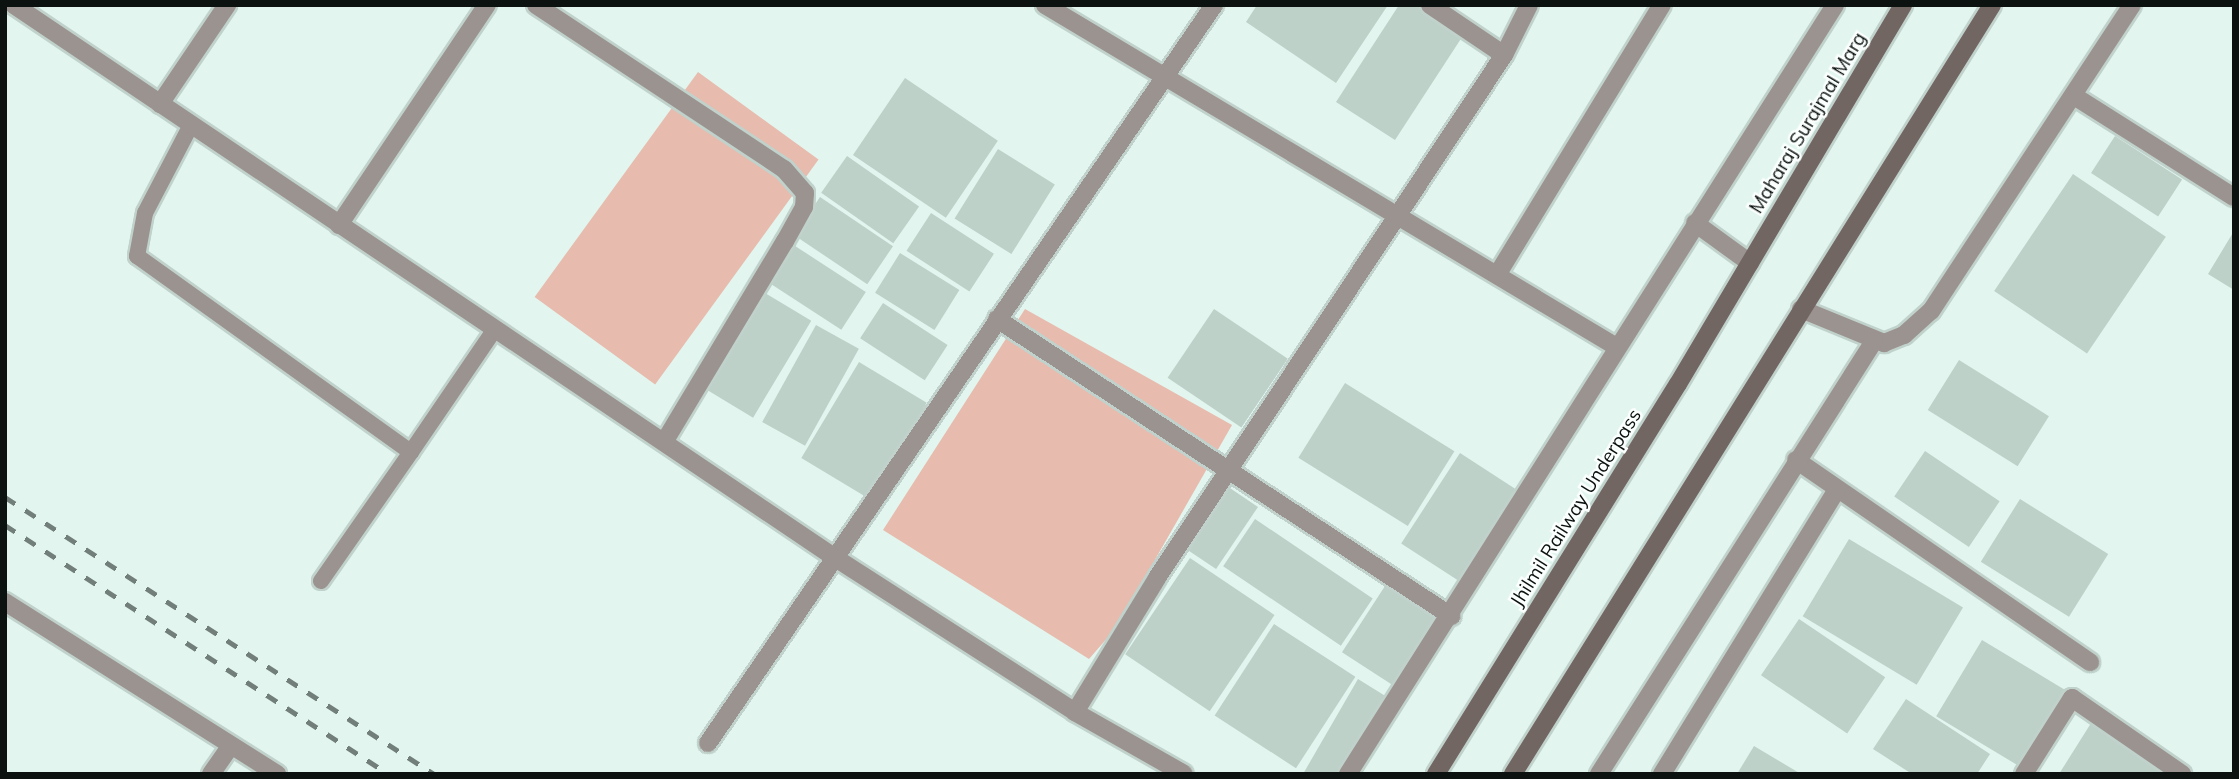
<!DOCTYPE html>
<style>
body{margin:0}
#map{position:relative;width:2239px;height:779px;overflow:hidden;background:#e2f6ef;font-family:Mulish,sans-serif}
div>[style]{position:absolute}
.green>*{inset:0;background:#e7bbad;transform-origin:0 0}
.building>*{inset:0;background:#bdd1c9;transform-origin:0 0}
.roads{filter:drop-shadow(2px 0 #c0d2cb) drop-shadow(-2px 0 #c0d2cb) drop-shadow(0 2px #c0d2cb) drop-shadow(0 -2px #c0d2cb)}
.service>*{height:16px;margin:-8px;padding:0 8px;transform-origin:8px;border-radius:8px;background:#9b9390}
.minor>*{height:18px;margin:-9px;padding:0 9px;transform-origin:9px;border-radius:9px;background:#9b9390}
.secondary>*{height:18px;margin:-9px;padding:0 9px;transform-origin:9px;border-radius:9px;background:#726663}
.rail>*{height:5px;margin-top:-2.5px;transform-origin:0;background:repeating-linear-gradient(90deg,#717e79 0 12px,transparent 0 24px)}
span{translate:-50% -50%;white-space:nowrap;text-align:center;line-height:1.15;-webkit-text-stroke:5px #fbfffd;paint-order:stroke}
.street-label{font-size:19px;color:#0b120f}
.frame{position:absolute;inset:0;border:7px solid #0b120f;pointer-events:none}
</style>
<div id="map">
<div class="green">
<div style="left:698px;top:72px;width:149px;height:278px;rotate:36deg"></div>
<div style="clip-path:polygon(1025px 309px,1232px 425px,1116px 628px,1089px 659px,883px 530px)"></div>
</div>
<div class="building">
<div style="clip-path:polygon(1257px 5px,1388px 5px,1336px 83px,1246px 22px)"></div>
<div style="clip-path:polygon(1399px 5px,1426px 5px,1466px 31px,1395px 140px,1336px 102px)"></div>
<div style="left:905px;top:78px;width:112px;height:93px;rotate:34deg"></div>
<div style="left:2115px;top:136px;width:80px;height:44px;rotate:33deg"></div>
<div style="left:998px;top:149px;width:67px;height:82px;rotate:32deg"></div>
<div style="left:847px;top:156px;width:88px;height:45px;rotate:35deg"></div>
<div style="left:2073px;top:174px;width:112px;height:141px;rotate:34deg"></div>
<div style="left:820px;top:197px;width:88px;height:46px;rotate:34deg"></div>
<div style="left:931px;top:213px;width:75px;height:45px;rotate:33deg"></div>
<div style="clip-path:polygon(2234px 231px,2234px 290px,2208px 274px)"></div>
<div style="left:792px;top:244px;width:88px;height:45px;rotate:33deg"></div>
<div style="left:900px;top:253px;width:70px;height:47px;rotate:32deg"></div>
<div style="left:765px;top:293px;width:54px;height:113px;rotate:31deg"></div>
<div style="left:883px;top:303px;width:77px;height:42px;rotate:33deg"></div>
<div style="left:1214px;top:309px;width:89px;height:83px;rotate:34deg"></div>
<div style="left:816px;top:325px;width:49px;height:111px;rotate:29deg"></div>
<div style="left:1959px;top:360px;width:106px;height:59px;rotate:32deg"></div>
<div style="left:859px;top:362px;width:79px;height:112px;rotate:31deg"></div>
<div style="left:1345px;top:383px;width:129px;height:88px;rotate:32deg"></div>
<div style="left:1925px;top:451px;width:90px;height:55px;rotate:34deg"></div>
<div style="left:1460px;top:453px;width:68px;height:108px;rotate:33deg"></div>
<div style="left:1224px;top:484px;width:41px;height:75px;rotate:34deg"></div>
<div style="left:2020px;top:499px;width:104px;height:74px;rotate:32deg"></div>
<div style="left:1255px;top:519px;width:142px;height:57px;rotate:34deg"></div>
<div style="left:1849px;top:539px;width:133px;height:90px;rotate:31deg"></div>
<div style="left:1190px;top:558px;width:102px;height:116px;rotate:34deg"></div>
<div style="left:1385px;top:586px;width:64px;height:79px;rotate:33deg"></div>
<div style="left:1799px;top:619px;width:104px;height:68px;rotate:34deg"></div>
<div style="left:1274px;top:624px;width:97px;height:109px;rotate:33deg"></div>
<div style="left:1982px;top:640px;width:97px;height:89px;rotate:31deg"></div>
<div style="clip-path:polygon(1358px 679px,1387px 697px,1339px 774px,1303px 774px)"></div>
<div style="clip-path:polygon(1906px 699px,1990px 754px,1977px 774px,1912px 774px,1873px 749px)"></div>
<div style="clip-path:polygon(2093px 720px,2168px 774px,2059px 774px)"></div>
<div style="clip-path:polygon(1754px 746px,1801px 774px,1737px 774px)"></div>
</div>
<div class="roads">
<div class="service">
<div style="left:191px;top:125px;width:99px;rotate:117.6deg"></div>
<div style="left:145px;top:213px;width:44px;rotate:100.5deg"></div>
<div style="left:137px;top:256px;width:337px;rotate:35.6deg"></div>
<div style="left:411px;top:452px;width:149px;rotate:-55.7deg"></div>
<div style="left:321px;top:581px;width:157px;rotate:-55.1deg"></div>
</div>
<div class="minor">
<div style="left:14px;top:5px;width:992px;rotate:33.95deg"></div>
<div style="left:837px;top:559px;width:283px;rotate:32.7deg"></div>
<div style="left:1075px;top:712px;width:125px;rotate:29.6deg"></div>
<div style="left:536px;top:5px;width:297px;rotate:33.5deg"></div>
<div style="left:784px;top:169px;width:32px;rotate:49deg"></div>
<div style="left:805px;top:193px;width:14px;rotate:94deg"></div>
<div style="left:804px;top:207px;width:39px;rotate:119deg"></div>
<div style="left:785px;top:241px;width:233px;rotate:121deg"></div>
<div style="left:1045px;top:5px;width:664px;rotate:30.89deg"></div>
<div style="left:1430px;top:5px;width:89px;rotate:34deg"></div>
<div style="left:2074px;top:96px;width:189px;rotate:32.3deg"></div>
<div style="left:160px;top:104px;width:120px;rotate:-55.9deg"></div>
<div style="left:1695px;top:223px;width:68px;rotate:36deg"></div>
<div style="left:339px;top:225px;width:265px;rotate:-56.1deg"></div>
<div style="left:1497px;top:275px;width:316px;rotate:-58.6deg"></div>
<div style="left:1801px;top:309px;width:90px;rotate:22.3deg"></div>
<div style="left:1884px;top:343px;width:22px;rotate:-22deg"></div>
<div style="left:1904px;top:335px;width:36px;rotate:-42deg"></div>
<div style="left:1931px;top:311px;width:366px;rotate:-56.7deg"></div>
<div style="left:997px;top:319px;width:543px;rotate:33.19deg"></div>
<div style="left:1796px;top:460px;width:357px;rotate:34.5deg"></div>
<div style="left:5px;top:602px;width:322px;rotate:32.3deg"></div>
<div style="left:1075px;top:712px;width:157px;rotate:-58.5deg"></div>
<div style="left:1157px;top:578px;width:628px;rotate:-56.44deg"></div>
<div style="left:1504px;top:55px;width:56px;rotate:-63.4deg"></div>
<div style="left:708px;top:743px;width:895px;rotate:-55.56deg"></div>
<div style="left:211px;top:774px;width:32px;rotate:-55deg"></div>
<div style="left:1348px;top:774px;width:910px;rotate:-57.65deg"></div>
<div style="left:1599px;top:774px;width:513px;rotate:-57.58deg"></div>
<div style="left:1662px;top:774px;width:334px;rotate:-58.4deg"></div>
<div style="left:2024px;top:774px;width:90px;rotate:-57.7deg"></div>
<div style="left:2072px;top:698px;width:134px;rotate:34.6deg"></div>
</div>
<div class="secondary">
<div style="left:1436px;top:774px;width:459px;rotate:-58.2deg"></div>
<div style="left:1678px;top:384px;width:441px;rotate:-59.3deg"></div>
<div style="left:1513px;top:774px;width:906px;rotate:-58.08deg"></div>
</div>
</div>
<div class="rail">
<div style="left:5px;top:497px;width:511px;rotate:32.85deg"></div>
<div style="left:5px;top:525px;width:458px;rotate:33deg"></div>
</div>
<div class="street-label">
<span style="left:1808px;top:123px;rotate:-59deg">Maharaj Surajmal Marg</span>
<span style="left:1576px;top:508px;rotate:-58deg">Jhilmil Railway Underpass</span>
</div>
<div class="frame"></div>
</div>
